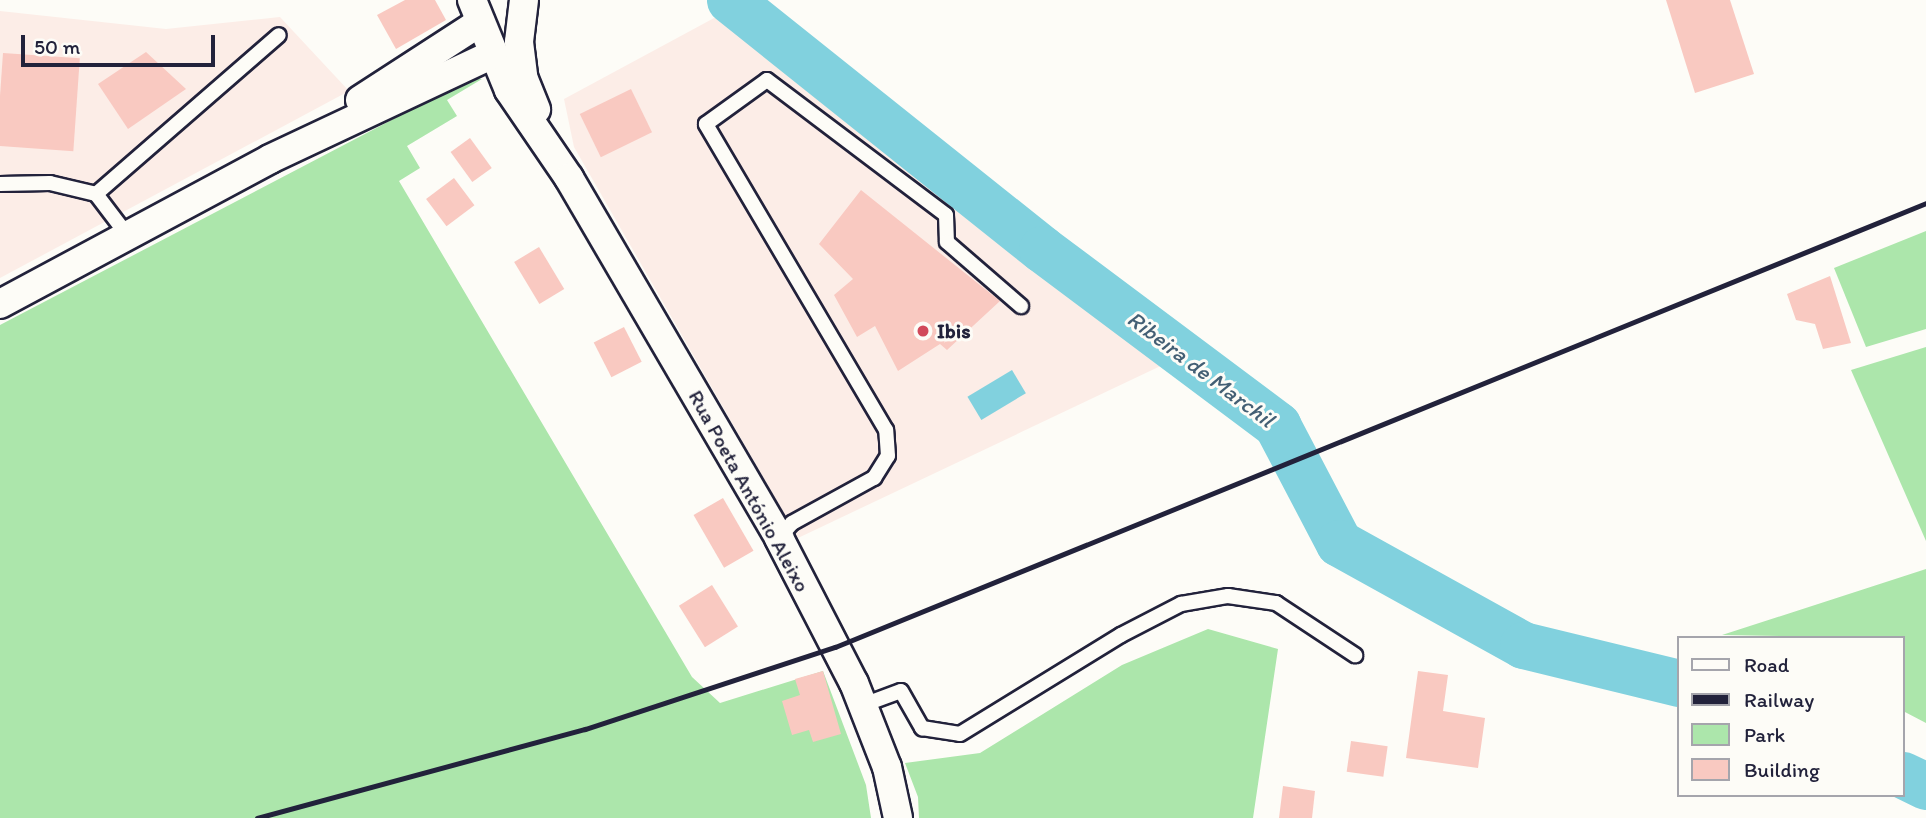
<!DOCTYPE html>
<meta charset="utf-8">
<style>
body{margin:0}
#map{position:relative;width:1926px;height:818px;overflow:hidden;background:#fdfcf7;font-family:Itim,sans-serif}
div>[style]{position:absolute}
.built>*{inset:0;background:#fcede7}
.green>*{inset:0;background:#ace6ab}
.water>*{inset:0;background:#81d1de;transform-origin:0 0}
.river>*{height:47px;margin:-23.5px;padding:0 23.5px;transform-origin:23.5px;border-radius:23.5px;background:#81d1de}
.building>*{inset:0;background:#f9c9c1;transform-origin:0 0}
.roads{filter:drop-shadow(2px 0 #22223b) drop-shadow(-2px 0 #22223b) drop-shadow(0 2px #22223b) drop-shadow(0 -2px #22223b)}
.lane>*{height:14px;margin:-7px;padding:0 7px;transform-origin:7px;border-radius:7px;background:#fdfcf7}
.street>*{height:28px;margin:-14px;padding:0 14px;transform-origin:14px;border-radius:14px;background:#fdfcf7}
.rail>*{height:5px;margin:-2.5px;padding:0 2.5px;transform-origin:2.5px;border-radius:2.5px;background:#22223b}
.dots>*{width:19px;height:19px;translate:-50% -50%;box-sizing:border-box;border:4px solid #fdfcf7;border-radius:50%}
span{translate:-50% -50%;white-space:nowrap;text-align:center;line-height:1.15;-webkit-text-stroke:6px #fdfcf7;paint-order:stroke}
.poi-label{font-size:21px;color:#22223b;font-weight:700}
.left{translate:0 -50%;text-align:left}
.street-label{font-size:21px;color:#22223b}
.water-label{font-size:23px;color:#435f74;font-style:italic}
.legend{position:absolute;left:1677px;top:636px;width:228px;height:161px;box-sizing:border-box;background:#fdfcf7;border:2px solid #a5a5ac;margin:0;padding:9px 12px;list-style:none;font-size:21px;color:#22223b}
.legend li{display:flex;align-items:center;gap:14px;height:35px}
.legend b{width:35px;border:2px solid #a5a5ac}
.scale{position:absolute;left:21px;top:35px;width:194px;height:32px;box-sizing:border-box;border:4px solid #22223b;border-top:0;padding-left:9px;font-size:21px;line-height:24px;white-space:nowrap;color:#22223b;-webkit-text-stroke:5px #fdfcf7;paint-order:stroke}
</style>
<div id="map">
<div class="built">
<div style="clip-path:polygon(0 11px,166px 29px,280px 17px,349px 91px,0 278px)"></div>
<div style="clip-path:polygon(716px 17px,1169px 362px,798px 538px,574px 147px,564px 99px)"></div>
</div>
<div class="green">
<div style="clip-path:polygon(470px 79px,482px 79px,447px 100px,457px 116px,407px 146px,420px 168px,399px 181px,692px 677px,720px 703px,823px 671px,866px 785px,871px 818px,0 818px,0 325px)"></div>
<div style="clip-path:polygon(1926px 231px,1926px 329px,1866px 347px,1834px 268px)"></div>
<div style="clip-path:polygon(1926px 347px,1926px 541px,1851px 370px)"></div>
<div style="clip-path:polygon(1926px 569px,1926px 723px,1903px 711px,1903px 638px,1722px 635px)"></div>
<div style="clip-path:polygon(1208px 629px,1278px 649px,1253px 818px,919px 818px,918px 797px,905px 763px,980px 753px,1122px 665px)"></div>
</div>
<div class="water">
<div style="left:1012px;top:370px;width:27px;height:52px;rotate:59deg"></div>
</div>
<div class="river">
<div style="left:730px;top:0;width:399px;rotate:38.6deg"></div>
<div style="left:1042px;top:249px;width:294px;rotate:36.8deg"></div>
<div style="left:1277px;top:425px;width:133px;rotate:62.3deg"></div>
<div style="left:1339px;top:543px;width:210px;rotate:29deg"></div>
<div style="left:1523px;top:645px;width:161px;rotate:13.7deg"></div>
<div style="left:1903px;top:775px;width:25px;rotate:26deg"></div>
</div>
<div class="building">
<div style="clip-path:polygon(405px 0,435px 0,446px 20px,396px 49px,377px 15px)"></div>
<div style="clip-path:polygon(1666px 0,1730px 0,1754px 74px,1695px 93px)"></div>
<div style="clip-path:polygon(146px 52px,186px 89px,128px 129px,98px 84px)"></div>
<div style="left:3px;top:53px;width:77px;height:93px;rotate:4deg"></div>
<div style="left:631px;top:89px;width:48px;height:57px;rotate:64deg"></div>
<div style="left:470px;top:138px;width:37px;height:24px;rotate:54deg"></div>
<div style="left:454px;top:178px;width:34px;height:35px;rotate:53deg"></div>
<div style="clip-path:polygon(861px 190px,1000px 301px,947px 350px,940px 344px,898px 371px,875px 326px,857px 337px,834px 295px,853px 279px,819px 244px)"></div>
<div style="left:539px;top:247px;width:49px;height:29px;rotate:59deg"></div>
<div style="clip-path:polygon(1830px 276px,1851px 343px,1823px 349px,1815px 324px,1796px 320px,1787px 294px)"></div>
<div style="left:624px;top:327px;width:39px;height:34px;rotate:63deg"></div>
<div style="left:723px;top:498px;width:61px;height:34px;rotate:60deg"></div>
<div style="left:712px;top:585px;width:49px;height:39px;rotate:58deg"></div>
<div style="clip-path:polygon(823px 671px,841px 734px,813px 742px,809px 730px,792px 735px,782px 701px,800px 695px,795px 679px)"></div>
<div style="clip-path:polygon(1418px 671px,1448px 675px,1443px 711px,1485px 718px,1478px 768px,1406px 758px)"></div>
<div style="left:1351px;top:741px;width:37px;height:31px;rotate:8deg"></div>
<div style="clip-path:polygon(1283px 786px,1315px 791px,1312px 818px,1279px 818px)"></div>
</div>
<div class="roads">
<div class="lane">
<div style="left:0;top:184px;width:50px;rotate:-1.1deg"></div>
<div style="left:50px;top:183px;width:47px;rotate:13.4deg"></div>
<div style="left:96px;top:194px;width:53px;rotate:52.7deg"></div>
<div style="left:96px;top:194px;width:242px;rotate:-41deg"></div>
<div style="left:779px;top:538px;width:20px;rotate:-49deg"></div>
<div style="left:792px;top:523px;width:94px;rotate:-28.8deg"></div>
<div style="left:874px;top:478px;width:26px;rotate:-58deg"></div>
<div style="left:888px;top:456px;width:26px;rotate:-94deg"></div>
<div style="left:886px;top:430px;width:355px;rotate:-120.5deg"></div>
<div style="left:706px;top:124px;width:75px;rotate:-35.8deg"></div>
<div style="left:767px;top:80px;width:224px;rotate:37deg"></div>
<div style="left:946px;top:215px;width:27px;rotate:88deg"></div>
<div style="left:947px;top:242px;width:98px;rotate:40.9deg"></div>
<div style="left:863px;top:705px;width:40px;rotate:-20.2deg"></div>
<div style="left:901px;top:691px;width:43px;rotate:60.4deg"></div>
<div style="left:922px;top:728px;width:38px;rotate:9deg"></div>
<div style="left:960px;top:734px;width:189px;rotate:-31.6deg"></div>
<div style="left:1121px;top:635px;width:68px;rotate:-27.3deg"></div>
<div style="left:1181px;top:604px;width:48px;rotate:-9.7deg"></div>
<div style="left:1228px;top:596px;width:49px;rotate:8.3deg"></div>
<div style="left:1276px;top:603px;width:95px;rotate:33.4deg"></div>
</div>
<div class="street">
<div style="left:472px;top:0;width:97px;rotate:67.7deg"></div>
<div style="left:509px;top:90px;width:107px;rotate:55.7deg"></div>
<div style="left:569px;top:178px;width:417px;rotate:59.7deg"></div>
<div style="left:779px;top:538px;width:163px;rotate:62.7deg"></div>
<div style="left:854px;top:683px;width:90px;rotate:68.6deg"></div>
<div style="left:887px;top:767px;width:52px;rotate:77.8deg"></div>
<div style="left:524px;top:0;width:42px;rotate:96.8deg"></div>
<div style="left:519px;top:42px;width:35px;rotate:83deg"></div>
<div style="left:523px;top:77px;width:35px;rotate:68deg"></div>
<div style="left:360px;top:100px;width:142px;rotate:-32.9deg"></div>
<div style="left:0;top:304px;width:306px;rotate:-28.2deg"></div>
<div style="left:270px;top:159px;width:244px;rotate:-25.2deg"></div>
</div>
</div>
<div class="rail">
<div style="left:257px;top:818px;width:340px;rotate:-15.2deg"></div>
<div style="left:585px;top:729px;width:263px;rotate:-18.2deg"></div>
<div style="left:835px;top:647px;width:1178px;rotate:-22.14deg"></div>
</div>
<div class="dots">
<div style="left:923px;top:331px;background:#d1495b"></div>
</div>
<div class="poi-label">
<span class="left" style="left:937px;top:331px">Ibis</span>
</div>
<div class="street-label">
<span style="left:749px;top:491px;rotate:61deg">Rua Poeta António Aleixo</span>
</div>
<div class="water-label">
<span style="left:1201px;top:369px;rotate:37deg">Ribeira de Marchil</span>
</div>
<ul class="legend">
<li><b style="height:9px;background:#fdfcf7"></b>Road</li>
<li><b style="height:9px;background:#22223b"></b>Railway</li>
<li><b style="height:19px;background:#ace6ab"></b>Park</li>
<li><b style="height:19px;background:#f9c9c1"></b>Building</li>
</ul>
<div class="scale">50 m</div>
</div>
